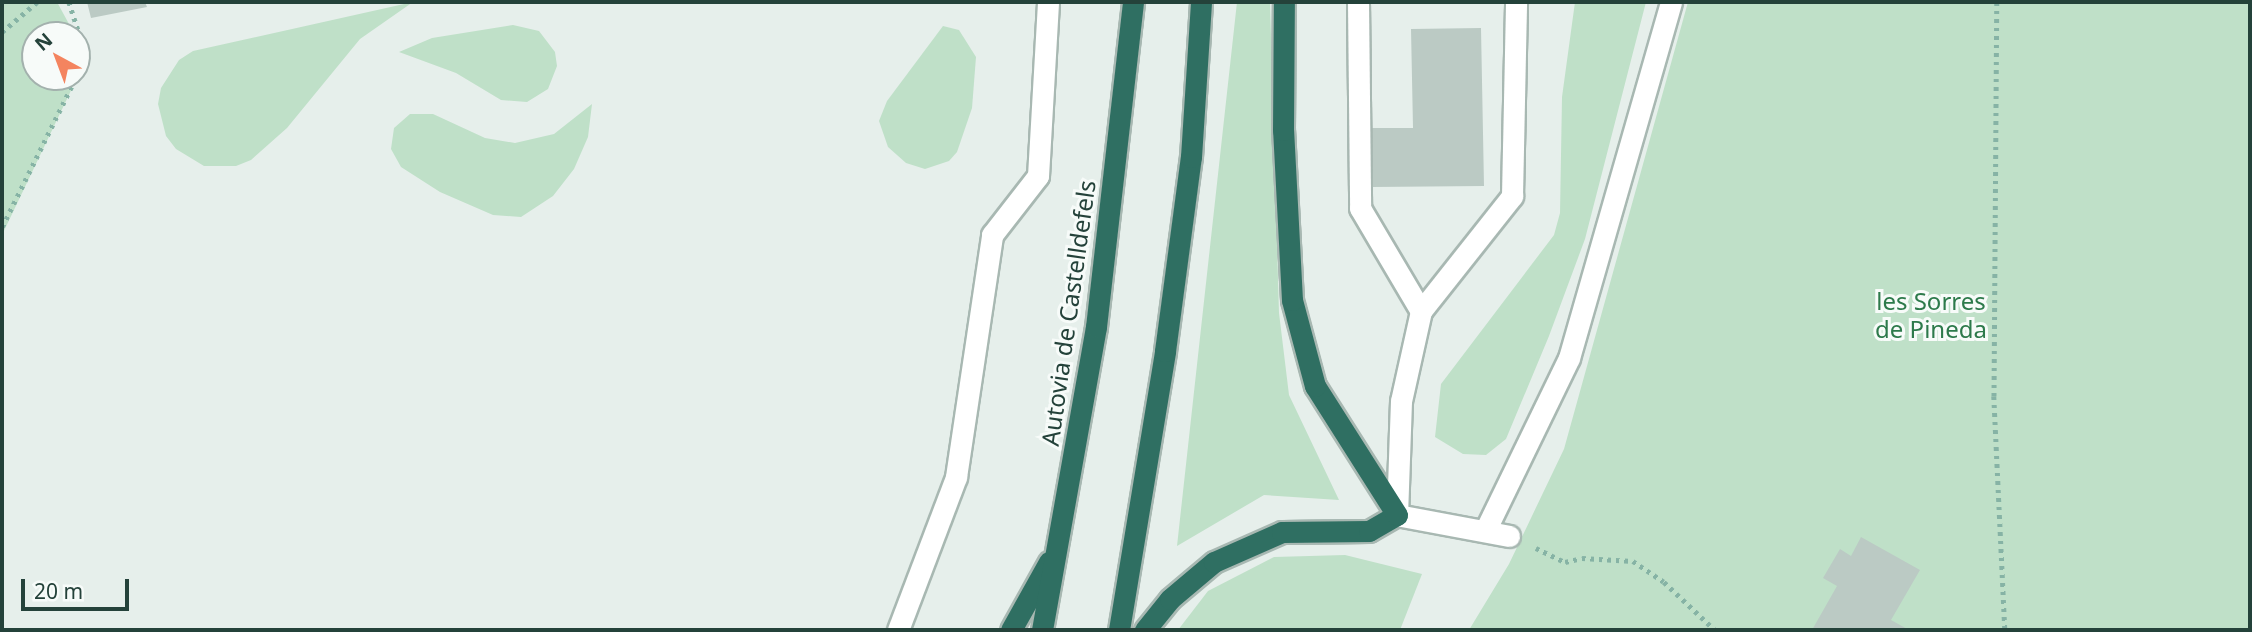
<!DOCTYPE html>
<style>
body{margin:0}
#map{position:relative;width:2252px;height:632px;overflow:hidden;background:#e6efeb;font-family:"Noto Sans",sans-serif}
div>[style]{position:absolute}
.green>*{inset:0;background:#bfe0c8}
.building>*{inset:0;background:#bbcac4}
.path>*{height:4.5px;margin-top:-2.25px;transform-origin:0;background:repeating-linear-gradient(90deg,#86b3a5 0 3.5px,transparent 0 8.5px)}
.roads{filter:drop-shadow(2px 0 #a8b8b2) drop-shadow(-2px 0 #a8b8b2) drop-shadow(0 2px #a8b8b2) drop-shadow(0 -2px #a8b8b2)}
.minor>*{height:21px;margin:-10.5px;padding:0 10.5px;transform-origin:10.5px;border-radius:10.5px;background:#fff}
.highway>*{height:21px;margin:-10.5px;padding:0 10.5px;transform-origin:10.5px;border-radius:10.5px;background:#2f6f62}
span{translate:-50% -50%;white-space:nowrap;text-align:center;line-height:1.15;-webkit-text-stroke:6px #f7fbf9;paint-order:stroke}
.park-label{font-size:24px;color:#2d7a4b}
.street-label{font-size:24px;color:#24423a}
.frame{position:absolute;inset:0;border:4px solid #24423a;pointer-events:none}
.north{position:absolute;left:21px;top:21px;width:70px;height:70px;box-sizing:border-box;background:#f7fbf9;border:2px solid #a3b1ad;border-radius:50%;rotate:319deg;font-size:19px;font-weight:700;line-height:28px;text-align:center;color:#24423a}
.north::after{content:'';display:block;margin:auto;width:24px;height:32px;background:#f4845f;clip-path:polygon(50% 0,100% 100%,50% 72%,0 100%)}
.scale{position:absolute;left:21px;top:579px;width:108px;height:32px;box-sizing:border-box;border:4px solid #24423a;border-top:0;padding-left:9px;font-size:21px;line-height:24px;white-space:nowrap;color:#24423a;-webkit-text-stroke:5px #f7fbf9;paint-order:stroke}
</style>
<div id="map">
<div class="green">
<div style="clip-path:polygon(2px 2px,57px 2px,75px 35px,35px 35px,35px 77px,77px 77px,77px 38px,87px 57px,2px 235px)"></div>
<div style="clip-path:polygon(413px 2px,360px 39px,287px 128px,251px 160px,236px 166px,204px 166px,176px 149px,166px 136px,158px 104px,161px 88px,179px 60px,193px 51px)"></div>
<div style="clip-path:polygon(1237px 2px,1270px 2px,1279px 313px,1289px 395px,1339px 500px,1264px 495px,1177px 546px)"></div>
<div style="clip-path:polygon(1575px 2px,1646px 2px,1585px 239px,1549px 336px,1506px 439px,1486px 455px,1463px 454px,1435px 437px,1441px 384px,1554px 235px,1560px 213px,1562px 97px)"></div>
<div style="clip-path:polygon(1688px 2px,2250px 2px,2250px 630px,1469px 630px,1509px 564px,1564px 449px)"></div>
<div style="clip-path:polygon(513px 25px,539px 31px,555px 52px,557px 66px,548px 89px,527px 102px,501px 100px,456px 73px,399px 52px,432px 38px)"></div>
<div style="clip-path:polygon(943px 26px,959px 30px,976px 57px,972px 108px,957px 152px,949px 161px,925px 169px,906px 163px,888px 147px,879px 121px,887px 101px)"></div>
<div style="clip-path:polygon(592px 104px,588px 137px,574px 169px,553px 196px,521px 217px,493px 215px,440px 192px,401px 167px,391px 149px,394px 128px,410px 114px,433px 114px,485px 138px,515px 143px,554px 134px)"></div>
<div style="clip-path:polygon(1345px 555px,1422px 574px,1400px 630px,1178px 630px,1208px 591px,1274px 557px)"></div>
</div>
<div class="building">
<div style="clip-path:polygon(87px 2px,145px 2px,147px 7px,91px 18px)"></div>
<div style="clip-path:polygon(1481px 28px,1484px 186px,1372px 187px,1371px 128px,1413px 128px,1411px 29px)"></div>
<div style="clip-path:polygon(1861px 537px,1920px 570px,1891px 620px,1909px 630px,1812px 630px,1837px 586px,1823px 578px,1840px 549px,1851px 556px)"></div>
</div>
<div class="path">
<div style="left:69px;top:2px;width:42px;rotate:72deg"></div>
<div style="left:82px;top:42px;width:30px;rotate:99deg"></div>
<div style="left:1997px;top:2px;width:394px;rotate:90.4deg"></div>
<div style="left:1994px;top:396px;width:234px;rotate:87.3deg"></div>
<div style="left:2px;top:32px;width:46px;rotate:-40.6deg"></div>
<div style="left:2px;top:227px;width:167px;rotate:-63.7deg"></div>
<div style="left:1536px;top:548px;width:32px;rotate:26deg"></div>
<div style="left:1565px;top:562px;width:17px;rotate:-13deg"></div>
<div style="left:1582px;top:558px;width:51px;rotate:3.4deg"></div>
<div style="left:1633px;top:561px;width:37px;rotate:34deg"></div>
<div style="left:1664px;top:582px;width:70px;rotate:43.3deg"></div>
</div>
<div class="roads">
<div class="minor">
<div style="left:1358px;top:2px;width:206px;rotate:89.4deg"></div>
<div style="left:1360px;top:208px;width:120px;rotate:59.4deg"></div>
<div style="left:1421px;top:311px;width:92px;rotate:102.5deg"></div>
<div style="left:1401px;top:401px;width:114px;rotate:92deg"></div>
<div style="left:1397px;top:515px;width:114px;rotate:10.6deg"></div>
<div style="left:1421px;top:311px;width:147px;rotate:-51.6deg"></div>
<div style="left:1512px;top:196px;width:194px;rotate:-88.8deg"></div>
<div style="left:1486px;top:529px;width:190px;rotate:-64.1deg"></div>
<div style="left:1569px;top:358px;width:370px;rotate:-74deg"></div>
<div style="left:898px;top:630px;width:164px;rotate:-69.2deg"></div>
<div style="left:956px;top:477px;width:245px;rotate:-81.5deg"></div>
<div style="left:992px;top:235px;width:75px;rotate:-52.1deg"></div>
<div style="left:1038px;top:176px;width:174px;rotate:-86.7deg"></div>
</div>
<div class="highway">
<div style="left:1011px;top:630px;width:78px;rotate:-60.8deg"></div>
<div style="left:1042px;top:630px;width:308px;rotate:-79.9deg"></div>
<div style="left:1096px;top:327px;width:327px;rotate:-83.5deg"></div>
<div style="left:1119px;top:630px;width:283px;rotate:-80.6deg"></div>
<div style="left:1165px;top:351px;width:196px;rotate:-82.4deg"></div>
<div style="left:1191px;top:157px;width:155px;rotate:-86.3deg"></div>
<div style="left:1145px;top:630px;width:40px;rotate:-51deg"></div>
<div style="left:1170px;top:599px;width:57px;rotate:-40.1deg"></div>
<div style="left:1214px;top:562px;width:74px;rotate:-23.8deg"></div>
<div style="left:1282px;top:532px;width:87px;rotate:-0.7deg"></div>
<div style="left:1369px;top:531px;width:32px;rotate:-30deg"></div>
<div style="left:1397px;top:515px;width:153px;rotate:-122.4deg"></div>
<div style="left:1315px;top:386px;width:89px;rotate:-105deg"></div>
<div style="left:1292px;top:300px;width:170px;rotate:-93deg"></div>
<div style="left:1283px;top:130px;width:128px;rotate:-89.6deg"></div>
</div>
</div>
<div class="park-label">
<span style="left:1931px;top:315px">les Sorres<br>de Pineda</span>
</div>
<div class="street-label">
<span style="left:1068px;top:313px;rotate:-82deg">Autovia de Castelldefels</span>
</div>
<div class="frame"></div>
<div class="north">N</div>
<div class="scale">20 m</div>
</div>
